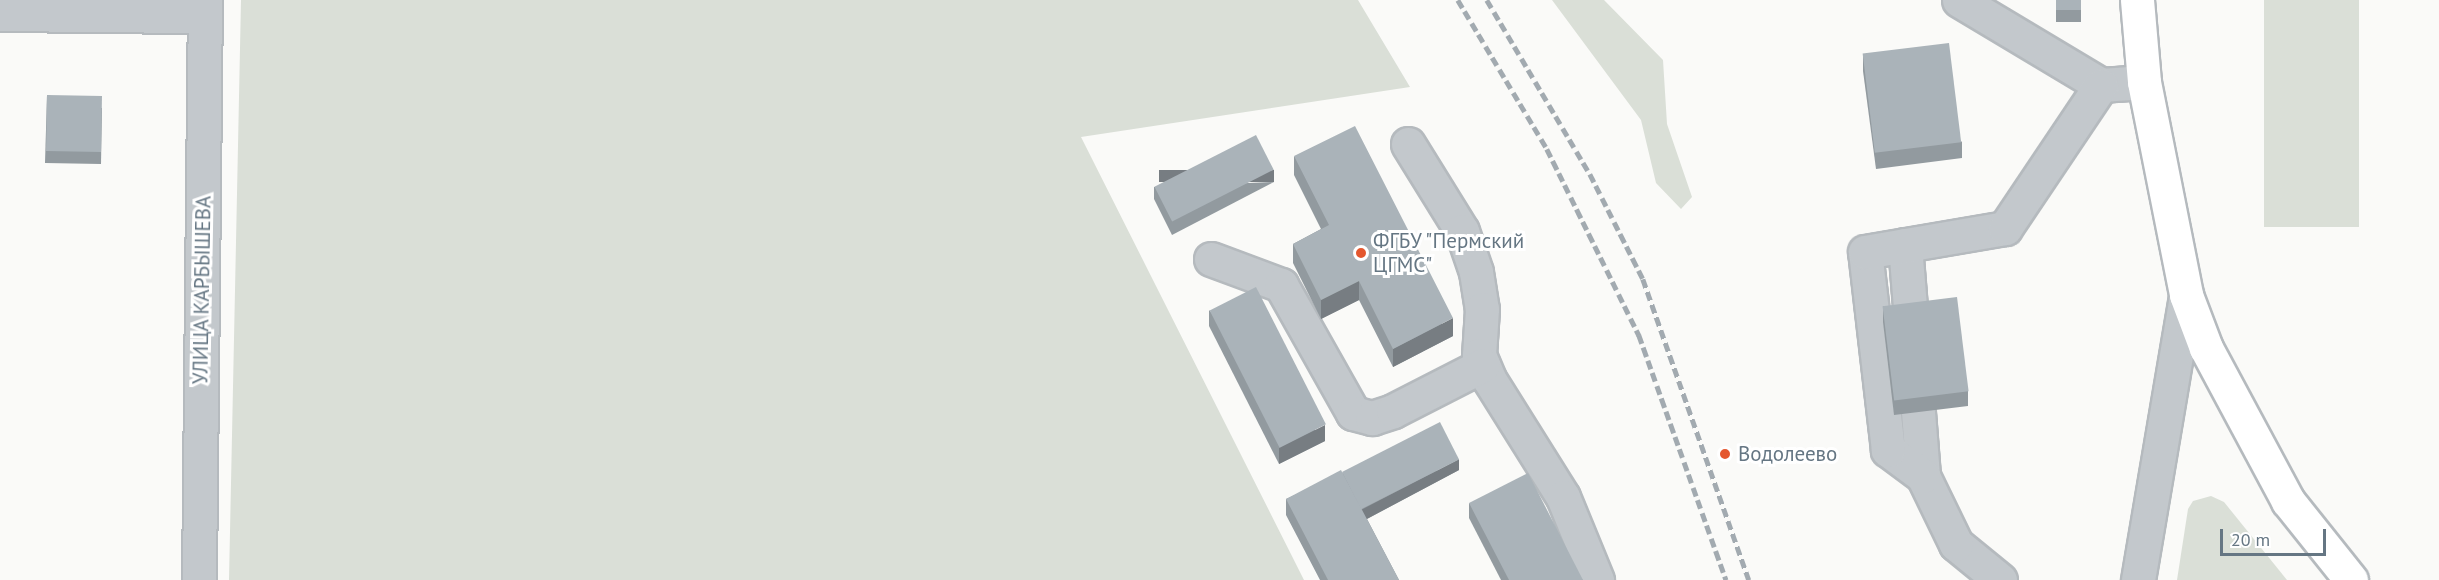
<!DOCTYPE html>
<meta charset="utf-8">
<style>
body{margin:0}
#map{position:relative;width:2439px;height:580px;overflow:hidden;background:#fafaf8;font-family:"PT Sans",sans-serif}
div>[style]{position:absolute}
.green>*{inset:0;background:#dadfd7;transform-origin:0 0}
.roads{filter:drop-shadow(2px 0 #b5babe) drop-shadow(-2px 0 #b5babe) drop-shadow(0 2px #b5babe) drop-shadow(0 -2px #b5babe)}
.minor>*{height:33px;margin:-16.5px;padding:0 16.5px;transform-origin:16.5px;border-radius:16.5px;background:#c3c8cc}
.major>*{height:33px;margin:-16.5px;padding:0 16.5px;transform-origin:16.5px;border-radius:16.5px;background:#fff}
.rail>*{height:4.5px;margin-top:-2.25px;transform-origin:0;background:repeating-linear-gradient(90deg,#a2aab0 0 9px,transparent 0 13.5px)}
.wall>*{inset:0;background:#929a9f;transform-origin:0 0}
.shaded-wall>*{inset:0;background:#777d82;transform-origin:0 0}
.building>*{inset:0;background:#aab3b9;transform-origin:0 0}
.dots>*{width:16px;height:16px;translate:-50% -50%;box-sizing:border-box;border:3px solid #fff;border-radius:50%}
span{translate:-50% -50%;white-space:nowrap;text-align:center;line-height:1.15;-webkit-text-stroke:6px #fff;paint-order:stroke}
.poi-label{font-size:21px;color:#657683}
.left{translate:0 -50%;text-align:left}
.street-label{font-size:21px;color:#657683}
.scale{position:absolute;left:2220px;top:529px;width:106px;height:27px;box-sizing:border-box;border:3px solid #657683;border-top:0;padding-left:8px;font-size:18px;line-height:21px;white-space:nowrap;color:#657683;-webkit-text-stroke:4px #fff;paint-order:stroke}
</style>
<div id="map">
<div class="green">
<div style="clip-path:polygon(241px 0,1358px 0,1410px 87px,1081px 137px,1304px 580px,229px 580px)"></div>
<div style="clip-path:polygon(1552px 0,1604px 0,1663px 60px,1667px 124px,1692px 197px,1681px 209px,1656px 183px,1641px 120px)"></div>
<div style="left:2264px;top:0;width:95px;height:227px"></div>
<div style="clip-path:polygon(2211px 496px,2224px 502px,2287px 580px,2177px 580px,2188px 509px,2193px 501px)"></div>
</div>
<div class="roads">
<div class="minor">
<div style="left:1959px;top:0;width:165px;rotate:30.9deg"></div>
<div style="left:2101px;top:85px;width:43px;rotate:-4deg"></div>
<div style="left:0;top:14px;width:205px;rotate:0.6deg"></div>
<div style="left:1408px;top:144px;width:102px;rotate:58.2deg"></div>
<div style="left:1462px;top:231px;width:43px;rotate:71.1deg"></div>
<div style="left:1476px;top:272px;width:37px;rotate:81deg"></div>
<div style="left:1482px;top:309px;width:46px;rotate:93.7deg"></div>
<div style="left:1479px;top:355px;width:26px;rotate:67deg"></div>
<div style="left:1489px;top:379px;width:139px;rotate:57.9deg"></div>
<div style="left:1563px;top:497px;width:90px;rotate:67.7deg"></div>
<div style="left:1905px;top:245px;width:74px;rotate:85.4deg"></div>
<div style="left:1211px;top:259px;width:75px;rotate:20.4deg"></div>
<div style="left:1281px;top:285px;width:147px;rotate:60.6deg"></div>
<div style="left:1353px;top:413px;width:20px;rotate:15deg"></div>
<div style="left:1372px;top:418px;width:22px;rotate:-18deg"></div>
<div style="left:1393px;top:411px;width:101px;rotate:-27.1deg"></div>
<div style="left:1918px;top:412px;width:64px;rotate:85.5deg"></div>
<div style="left:199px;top:580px;width:580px;rotate:-89.41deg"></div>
<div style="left:2000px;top:580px;width:57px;rotate:-140.7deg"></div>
<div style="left:1956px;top:544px;width:76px;rotate:-115.9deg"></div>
<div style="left:1923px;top:476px;width:44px;rotate:-143.4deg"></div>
<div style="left:1888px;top:450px;width:199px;rotate:-96.6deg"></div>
<div style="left:1865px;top:252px;width:142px;rotate:-9.7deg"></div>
<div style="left:2005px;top:228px;width:172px;rotate:-56.1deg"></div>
<div style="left:2138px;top:580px;width:289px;rotate:-80.4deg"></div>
</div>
<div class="major">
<div style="left:2137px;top:0;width:82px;rotate:85.1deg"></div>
<div style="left:2144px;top:82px;width:217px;rotate:78.8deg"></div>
<div style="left:2186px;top:295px;width:57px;rotate:69.3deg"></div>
<div style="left:2206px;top:348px;width:174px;rotate:61.8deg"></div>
<div style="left:2288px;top:501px;width:101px;rotate:51.4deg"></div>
</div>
</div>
<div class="rail">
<div style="left:1458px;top:0;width:174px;rotate:59.1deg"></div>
<div style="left:1547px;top:149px;width:208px;rotate:63.7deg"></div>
<div style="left:1639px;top:335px;width:260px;rotate:70.4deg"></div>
<div style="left:1487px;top:0;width:202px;rotate:59.4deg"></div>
<div style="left:1590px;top:174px;width:118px;rotate:63.2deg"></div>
<div style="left:1643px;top:279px;width:319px;rotate:70.6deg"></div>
</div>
<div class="wall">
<div style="left:2056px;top:0;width:25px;height:22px"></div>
<div style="clip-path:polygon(1863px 55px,1962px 142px,1962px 158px,1876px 169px,1863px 71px)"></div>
<div style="clip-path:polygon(47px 95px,102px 108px,101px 164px,45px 163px)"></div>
<div style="clip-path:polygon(1294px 156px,1453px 336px,1393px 367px,1359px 300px,1321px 319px,1293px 263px,1293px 244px,1321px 229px,1294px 175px)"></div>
<div style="clip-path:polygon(1274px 182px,1172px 235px,1154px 199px,1154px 187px)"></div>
<div style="clip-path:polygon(1883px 306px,1968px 391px,1968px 406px,1894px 415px,1883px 322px)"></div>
<div style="clip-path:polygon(1209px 310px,1325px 441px,1279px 464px,1209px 326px)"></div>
<div style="clip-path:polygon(1459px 470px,1367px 519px,1399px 580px,1320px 580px,1286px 515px,1286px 499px,1343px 473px)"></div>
<div style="clip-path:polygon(1469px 503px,1583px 580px,1501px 580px,1469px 518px)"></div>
</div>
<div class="shaded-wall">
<div style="left:1274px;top:170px;width:12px;height:115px;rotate:90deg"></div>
<div style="clip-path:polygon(1359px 281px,1359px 300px,1321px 319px,1321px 300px)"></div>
<div style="clip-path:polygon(1453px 318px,1453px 336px,1393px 367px,1393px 349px)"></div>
<div style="clip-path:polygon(1325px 425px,1325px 441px,1279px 464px,1279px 448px)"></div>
<div style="clip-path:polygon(1459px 459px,1459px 470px,1361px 522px,1361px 510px)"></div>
</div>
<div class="building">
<div style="left:2056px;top:0;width:25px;height:10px"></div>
<div style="left:1949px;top:43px;width:100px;height:87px;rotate:83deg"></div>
<div style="left:47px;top:95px;width:55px;height:56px;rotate:1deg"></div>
<div style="clip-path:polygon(1355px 126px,1453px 318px,1393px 349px,1359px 281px,1321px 300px,1293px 244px,1329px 225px,1294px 156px)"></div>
<div style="left:1256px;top:135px;width:39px;height:114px;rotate:63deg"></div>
<div style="left:1256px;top:287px;width:154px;height:52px;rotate:63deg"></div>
<div style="left:1957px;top:297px;width:95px;height:75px;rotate:83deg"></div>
<div style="left:1440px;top:422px;width:42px;height:110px;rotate:63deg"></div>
<div style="clip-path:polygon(1341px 470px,1399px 580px,1328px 580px,1286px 499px)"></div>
<div style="clip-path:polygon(1528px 473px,1583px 580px,1509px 580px,1469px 503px)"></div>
</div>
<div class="dots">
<div style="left:1361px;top:253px;background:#e4572e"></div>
<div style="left:1725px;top:454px;background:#e4572e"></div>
</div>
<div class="poi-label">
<span class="left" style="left:1373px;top:253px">ФГБУ "Пермский<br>ЦГМС"</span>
<span class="left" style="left:1738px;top:454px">Водолеево</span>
</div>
<div class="street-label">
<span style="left:202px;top:290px;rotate:-89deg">УЛИЦА КАРБЫШЕВА</span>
</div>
<div class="scale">20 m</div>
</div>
